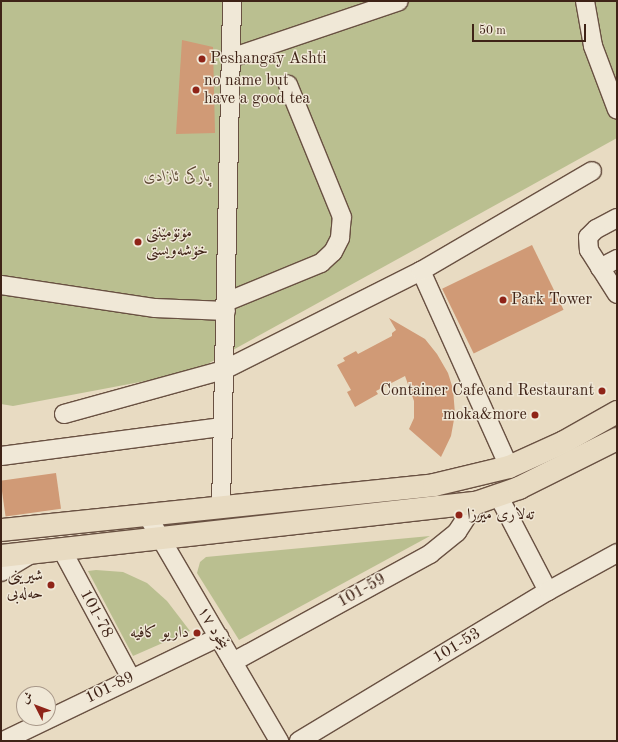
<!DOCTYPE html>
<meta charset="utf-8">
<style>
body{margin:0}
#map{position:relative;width:618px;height:742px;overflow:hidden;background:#e8dbc2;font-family:"Old Standard TT",Amiri,serif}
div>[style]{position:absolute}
.green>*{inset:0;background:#babf90}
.building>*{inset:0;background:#d09a76;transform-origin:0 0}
.roads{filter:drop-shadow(1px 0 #695142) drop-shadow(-1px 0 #695142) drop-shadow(0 1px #695142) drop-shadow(0 -1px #695142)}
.minor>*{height:18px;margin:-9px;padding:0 9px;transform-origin:9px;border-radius:9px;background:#f0e8d7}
.major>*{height:22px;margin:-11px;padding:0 11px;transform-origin:11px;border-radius:11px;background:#e8dbc2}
.dots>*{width:11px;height:11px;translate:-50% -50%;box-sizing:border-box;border:2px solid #f0e8d7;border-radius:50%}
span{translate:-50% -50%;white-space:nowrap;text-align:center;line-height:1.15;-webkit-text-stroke:3px #f0e8d7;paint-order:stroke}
.poi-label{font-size:16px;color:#3f2317}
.left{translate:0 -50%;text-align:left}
.right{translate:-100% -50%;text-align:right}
.park-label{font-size:16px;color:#5e4a35;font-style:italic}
.street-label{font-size:16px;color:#3f2317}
.frame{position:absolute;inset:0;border:2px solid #3f2317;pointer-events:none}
.north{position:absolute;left:16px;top:686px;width:40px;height:40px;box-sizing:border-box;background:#f0e8d7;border:1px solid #a9998a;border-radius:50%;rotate:312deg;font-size:11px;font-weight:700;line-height:16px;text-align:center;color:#3f2317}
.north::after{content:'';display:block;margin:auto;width:14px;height:18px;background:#8f2418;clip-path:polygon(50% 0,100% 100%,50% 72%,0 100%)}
.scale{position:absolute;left:472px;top:24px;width:114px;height:18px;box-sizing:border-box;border:2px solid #3f2317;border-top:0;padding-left:5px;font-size:12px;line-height:14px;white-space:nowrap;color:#3f2317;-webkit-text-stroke:3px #f0e8d7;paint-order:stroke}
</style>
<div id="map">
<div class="green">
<div style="clip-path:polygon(1px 1px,617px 1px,617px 138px,193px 372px,13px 406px,1px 404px)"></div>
<div style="clip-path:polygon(430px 536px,239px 640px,197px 573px,200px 562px,206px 557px)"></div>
<div style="clip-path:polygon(96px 570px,123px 572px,147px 583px,167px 601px,190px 631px,133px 656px,88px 571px)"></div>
</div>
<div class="building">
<div style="clip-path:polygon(182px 40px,213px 47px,215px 133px,176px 134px)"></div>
<div style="left:532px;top:245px;width:72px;height:100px;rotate:64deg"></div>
<div style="clip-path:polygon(389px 318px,425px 339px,437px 354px,448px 373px,453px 389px,455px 414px,451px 436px,441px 457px,409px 429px,414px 418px,414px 401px,405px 376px,376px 391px,378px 394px,355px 407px,347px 392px,351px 390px,337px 365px,345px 361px,343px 358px,356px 351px,358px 354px,392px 336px,392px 333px,396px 330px)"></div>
<div style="left:56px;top:473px;width:36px;height:56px;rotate:82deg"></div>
</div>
<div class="roads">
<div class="minor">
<div style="left:585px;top:1px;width:46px;rotate:79.9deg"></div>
<div style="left:593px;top:46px;width:68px;rotate:69.4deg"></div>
<div style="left:231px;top:58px;width:177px;rotate:-18.7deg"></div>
<div style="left:617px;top:218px;width:24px;rotate:152deg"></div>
<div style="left:596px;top:229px;width:11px;rotate:135deg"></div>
<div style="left:588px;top:237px;width:13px;rotate:86deg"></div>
<div style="left:589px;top:250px;width:52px;rotate:57.5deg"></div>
<div style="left:600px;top:268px;width:19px;rotate:-28deg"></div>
<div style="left:421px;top:271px;width:215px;rotate:65.8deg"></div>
<div style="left:1px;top:285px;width:156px;rotate:8.5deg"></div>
<div style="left:155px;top:308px;width:71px;rotate:2.4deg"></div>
<div style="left:226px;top:302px;width:103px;rotate:-22.3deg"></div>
<div style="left:321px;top:263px;width:16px;rotate:-43deg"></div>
<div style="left:333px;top:252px;width:16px;rotate:-63deg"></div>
<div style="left:340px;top:238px;width:21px;rotate:-85deg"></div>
<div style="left:342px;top:217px;width:143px;rotate:-112.2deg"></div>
<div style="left:64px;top:414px;width:166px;rotate:-15.4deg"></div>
<div style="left:224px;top:370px;width:220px;rotate:-26.7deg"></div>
<div style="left:421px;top:271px;width:198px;rotate:-30.3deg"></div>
<div style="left:1px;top:456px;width:223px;rotate:-7.5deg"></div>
<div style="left:499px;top:497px;width:106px;rotate:62.5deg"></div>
<div style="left:221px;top:507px;width:506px;rotate:-88.75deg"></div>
<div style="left:147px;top:515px;width:262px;rotate:59.7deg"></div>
<div style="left:62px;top:550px;width:145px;rotate:61.7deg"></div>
<div style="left:1px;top:572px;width:37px;rotate:-31deg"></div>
<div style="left:233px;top:662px;width:225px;rotate:-28.7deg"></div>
<div style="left:430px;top:554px;width:35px;rotate:-39deg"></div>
<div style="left:457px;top:532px;width:35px;rotate:-57deg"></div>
<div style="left:3px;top:741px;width:240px;rotate:-25.7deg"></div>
<div style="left:299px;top:741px;width:291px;rotate:-31.1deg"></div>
<div style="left:548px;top:591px;width:79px;rotate:-28.8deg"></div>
</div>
<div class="major">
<div style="left:1px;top:530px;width:435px;rotate:-5.9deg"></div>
<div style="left:434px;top:485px;width:77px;rotate:-13.5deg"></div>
<div style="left:509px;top:467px;width:60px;rotate:-24.4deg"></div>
<div style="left:564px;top:442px;width:61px;rotate:-29.5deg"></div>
<div style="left:1px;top:556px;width:478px;rotate:-6.4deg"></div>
<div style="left:476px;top:503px;width:46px;rotate:-19.2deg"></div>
<div style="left:519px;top:488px;width:110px;rotate:-26.6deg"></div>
</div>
</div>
<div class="dots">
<div style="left:202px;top:59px;background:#8f2418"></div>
<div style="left:196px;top:90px;background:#8f2418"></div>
<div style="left:138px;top:242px;background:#8f2418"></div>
<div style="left:503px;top:300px;background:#8f2418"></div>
<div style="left:602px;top:391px;background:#8f2418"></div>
<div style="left:535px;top:415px;background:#8f2418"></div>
<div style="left:459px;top:515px;background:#8f2418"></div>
<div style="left:51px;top:585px;background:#8f2418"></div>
<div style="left:197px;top:633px;background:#8f2418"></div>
</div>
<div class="poi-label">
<span class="left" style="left:210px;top:59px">Peshangay Ashti</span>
<span class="left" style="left:204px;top:90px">no name but<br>have a good tea</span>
<span class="left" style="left:146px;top:242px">مۆنۆمێنتی<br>خۆشەویستی</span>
<span class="left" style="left:511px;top:300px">Park Tower</span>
<span class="right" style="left:594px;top:391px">Container Cafe and Restaurant</span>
<span class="right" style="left:527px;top:415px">moka&amp;more</span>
<span class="left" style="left:467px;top:515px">تەلاری میرزا</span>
<span class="right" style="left:43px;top:585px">شیرینی<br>حەلەبی</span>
<span class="right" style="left:189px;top:633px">داریو کافیە</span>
</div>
<div class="park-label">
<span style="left:177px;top:177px">پارکی ئازادی</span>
</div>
<div class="street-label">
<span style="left:362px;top:591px;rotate:-29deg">101-59</span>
<span style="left:96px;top:614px;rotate:62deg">101-78</span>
<span style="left:213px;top:628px;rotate:60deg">بێخود ١٧</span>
<span style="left:457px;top:646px;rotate:-31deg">101-53</span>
<span style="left:110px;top:688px;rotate:-26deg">101-89</span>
</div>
<div class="frame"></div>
<div class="north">ش</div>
<div class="scale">50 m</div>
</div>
